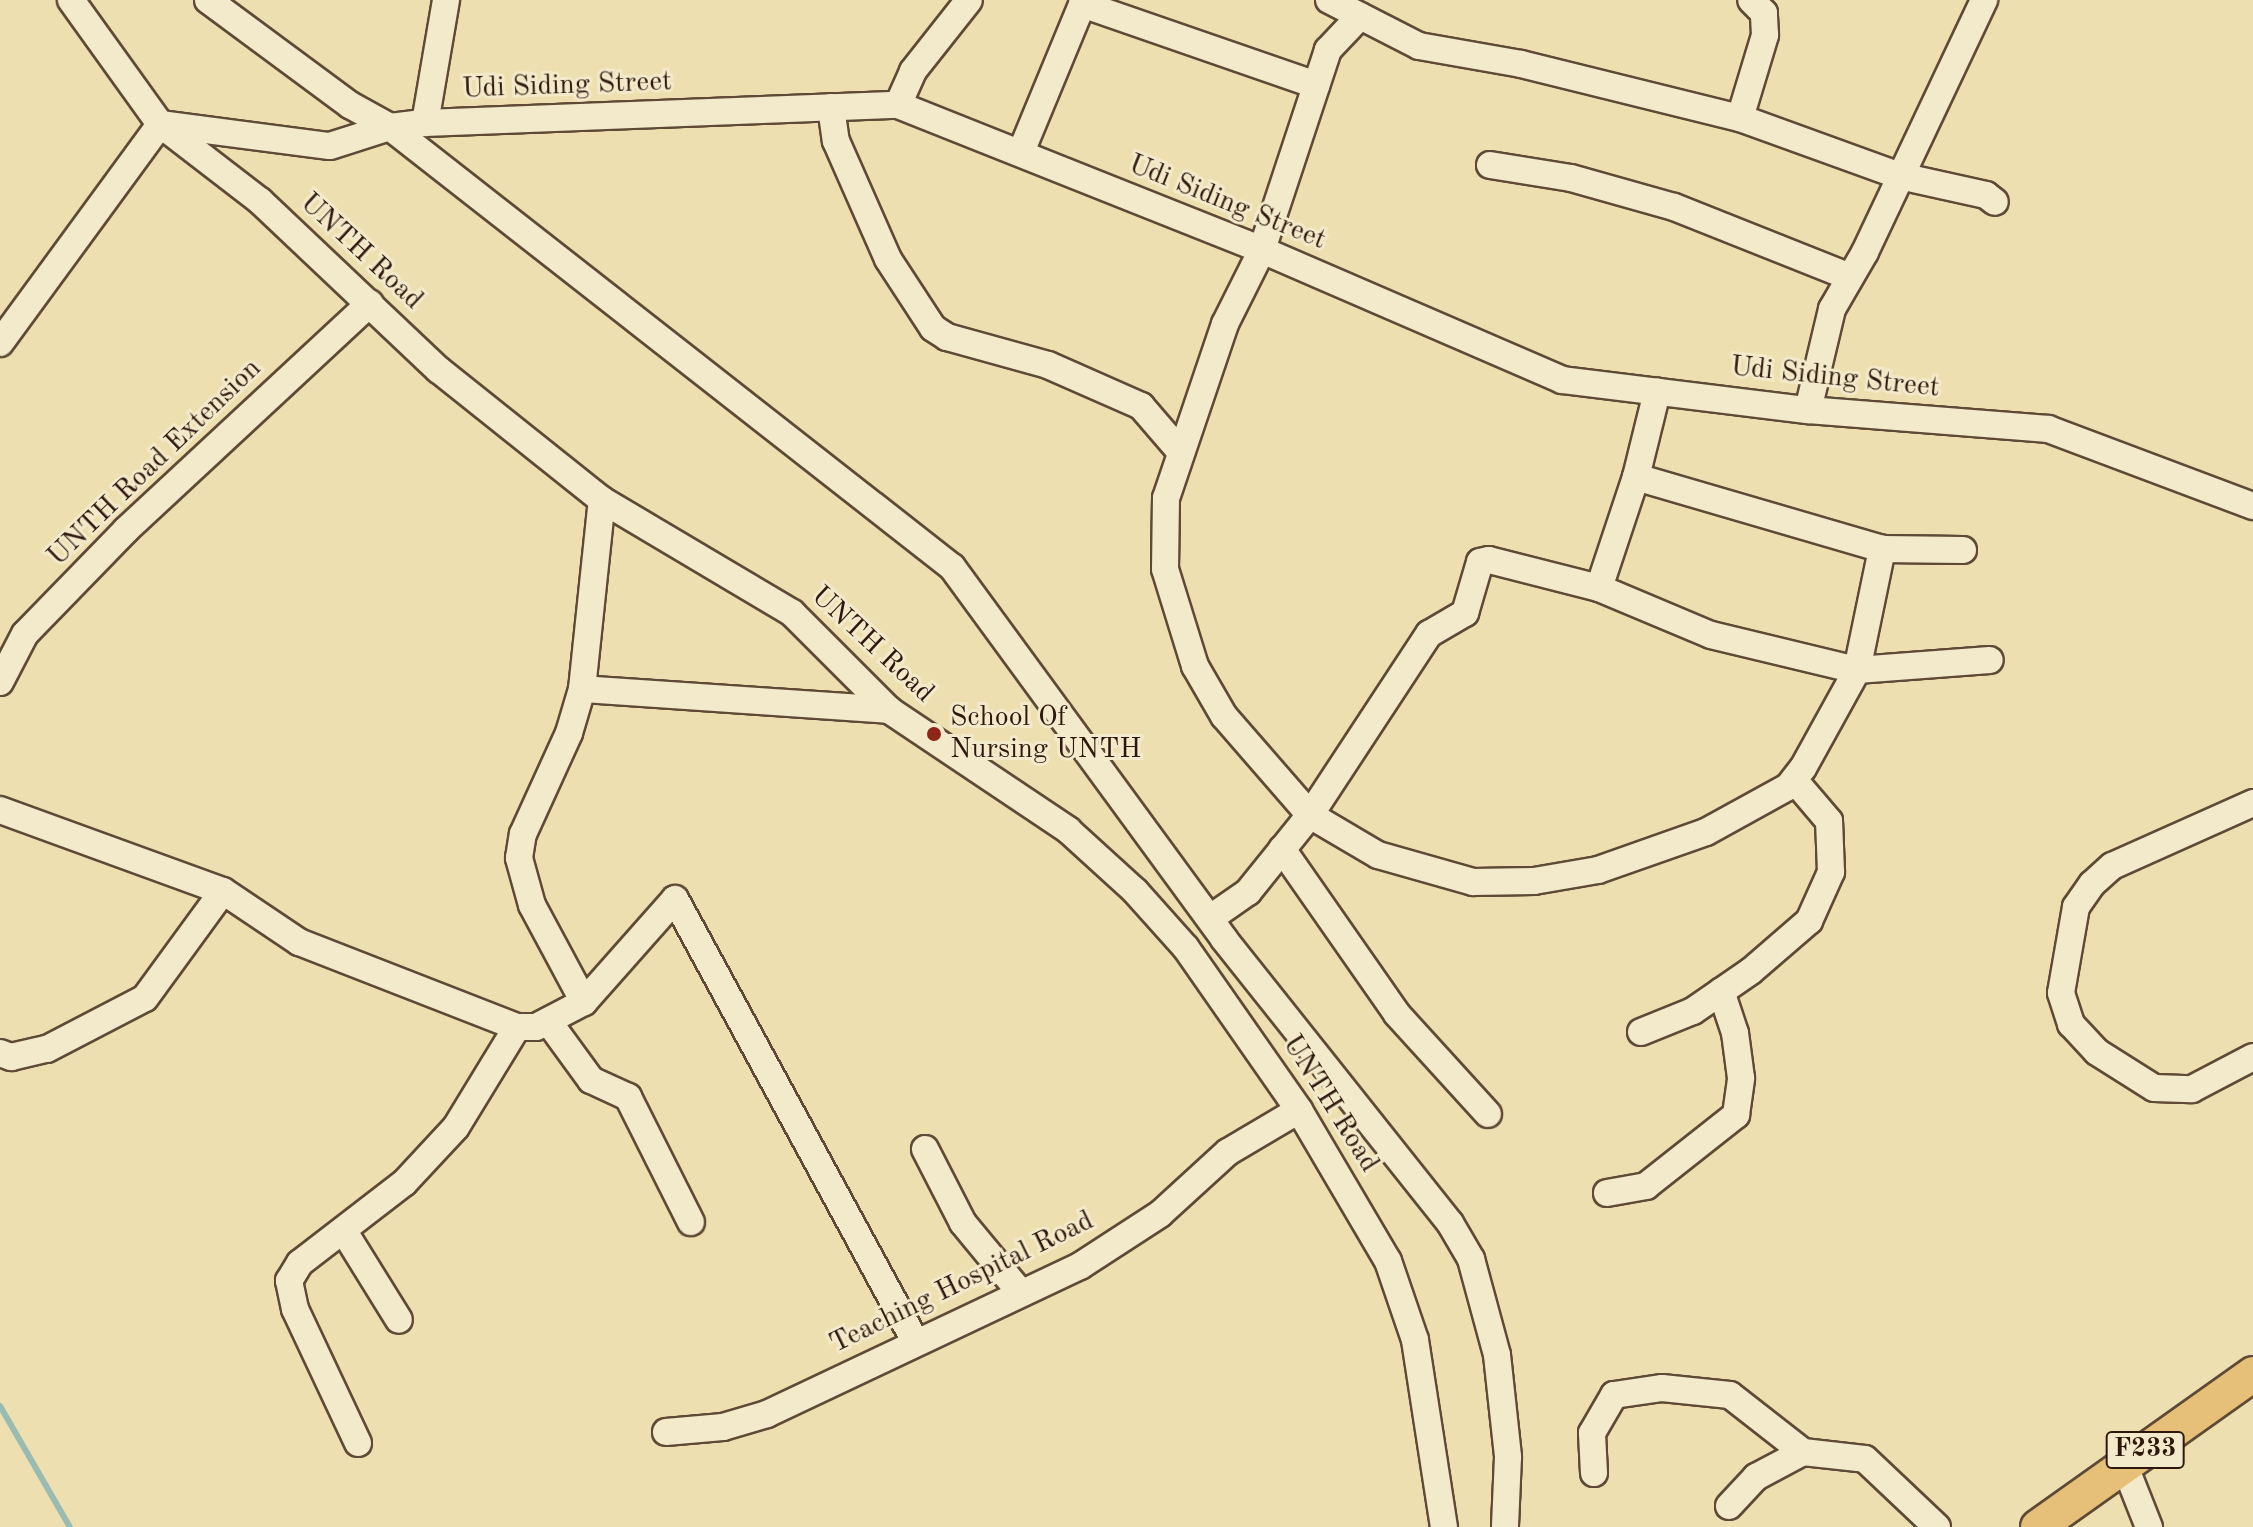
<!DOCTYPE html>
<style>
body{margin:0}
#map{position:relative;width:2253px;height:1527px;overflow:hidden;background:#eddfaf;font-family:"Old Standard TT",serif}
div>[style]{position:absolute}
.stream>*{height:6px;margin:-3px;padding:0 3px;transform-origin:3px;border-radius:3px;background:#9abbb2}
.roads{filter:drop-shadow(2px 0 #5e4a36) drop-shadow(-2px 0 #5e4a36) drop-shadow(0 2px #5e4a36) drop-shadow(0 -2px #5e4a36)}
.minor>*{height:26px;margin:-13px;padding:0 13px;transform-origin:13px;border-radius:13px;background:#f3eacb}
.major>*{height:34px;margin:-17px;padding:0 17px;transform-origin:17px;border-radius:17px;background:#e6c078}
.dots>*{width:22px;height:22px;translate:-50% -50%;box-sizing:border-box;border:4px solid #f3eacb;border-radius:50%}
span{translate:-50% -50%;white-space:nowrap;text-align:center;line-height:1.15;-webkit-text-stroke:6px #f3eacb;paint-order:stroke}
.shield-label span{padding:2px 6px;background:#f3eacb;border:2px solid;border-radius:6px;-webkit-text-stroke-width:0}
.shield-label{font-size:26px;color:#2e180d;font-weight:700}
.street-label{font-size:28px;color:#2e180d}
.poi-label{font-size:28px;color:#2e180d}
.left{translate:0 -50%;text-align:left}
</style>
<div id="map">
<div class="stream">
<div style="left:0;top:1406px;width:140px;rotate:60deg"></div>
</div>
<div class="roads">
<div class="minor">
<div style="left:71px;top:0;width:153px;rotate:54.3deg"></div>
<div style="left:160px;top:124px;width:126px;rotate:37.6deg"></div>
<div style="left:260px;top:201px;width:246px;rotate:43.4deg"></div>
<div style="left:439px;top:370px;width:208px;rotate:38.6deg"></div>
<div style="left:602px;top:500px;width:221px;rotate:30.7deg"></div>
<div style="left:792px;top:613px;width:137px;rotate:45deg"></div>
<div style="left:889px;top:710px;width:216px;rotate:33.8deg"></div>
<div style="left:1068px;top:830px;width:91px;rotate:42.3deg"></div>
<div style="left:1135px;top:891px;width:76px;rotate:48.2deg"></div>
<div style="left:1186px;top:948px;width:198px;rotate:55.1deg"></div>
<div style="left:1299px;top:1110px;width:175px;rotate:59.5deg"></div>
<div style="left:1388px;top:1261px;width:83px;rotate:71.1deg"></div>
<div style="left:1415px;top:1340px;width:189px;rotate:81.2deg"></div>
<div style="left:208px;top:0;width:177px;rotate:36.5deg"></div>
<div style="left:350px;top:105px;width:46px;rotate:28.8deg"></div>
<div style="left:390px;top:127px;width:714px;rotate:38.06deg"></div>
<div style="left:952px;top:567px;width:461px;rotate:53.8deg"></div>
<div style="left:1224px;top:939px;width:363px;rotate:51.5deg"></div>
<div style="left:1450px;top:1223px;width:42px;rotate:59.7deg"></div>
<div style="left:1471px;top:1259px;width:99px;rotate:74.8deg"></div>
<div style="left:1497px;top:1355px;width:103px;rotate:83.8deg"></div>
<div style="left:1508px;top:1457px;width:70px;rotate:92.5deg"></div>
<div style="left:1329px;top:0;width:101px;rotate:27.1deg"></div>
<div style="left:1419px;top:46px;width:104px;rotate:10deg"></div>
<div style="left:1521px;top:64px;width:226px;rotate:13.9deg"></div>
<div style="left:1740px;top:118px;width:170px;rotate:19.9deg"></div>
<div style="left:1900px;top:176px;width:88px;rotate:12.5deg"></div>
<div style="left:1986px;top:195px;width:11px;rotate:38deg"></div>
<div style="left:1082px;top:4px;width:248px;rotate:19.1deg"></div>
<div style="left:1360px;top:16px;width:47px;rotate:133.3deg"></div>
<div style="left:1328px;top:50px;width:211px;rotate:108.3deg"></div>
<div style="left:1262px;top:250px;width:83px;rotate:116.6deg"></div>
<div style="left:1225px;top:324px;width:184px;rotate:108.7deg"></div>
<div style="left:1166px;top:498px;width:71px;rotate:90.8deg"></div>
<div style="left:1165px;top:569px;width:102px;rotate:72.8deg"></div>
<div style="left:1195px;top:666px;width:58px;rotate:59.9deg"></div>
<div style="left:1224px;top:716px;width:131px;rotate:49deg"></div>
<div style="left:1310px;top:815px;width:79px;rotate:30.5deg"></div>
<div style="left:1378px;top:855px;width:99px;rotate:15.9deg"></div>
<div style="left:1473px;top:882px;width:61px;rotate:-0.9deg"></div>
<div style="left:1534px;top:881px;width:65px;rotate:-9.8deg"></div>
<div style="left:1598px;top:870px;width:114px;rotate:-19.4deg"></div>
<div style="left:1706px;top:832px;width:94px;rotate:-28.8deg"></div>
<div style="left:1788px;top:787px;width:24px;rotate:-52deg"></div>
<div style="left:1803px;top:768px;width:112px;rotate:-61.1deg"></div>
<div style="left:1857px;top:670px;width:124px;rotate:-78.3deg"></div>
<div style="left:898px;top:105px;width:37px;rotate:-66deg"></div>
<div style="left:913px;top:71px;width:90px;rotate:-51.7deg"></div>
<div style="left:831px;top:107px;width:34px;rotate:82deg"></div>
<div style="left:836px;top:141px;width:129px;rotate:66.2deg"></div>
<div style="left:888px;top:259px;width:82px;rotate:56.9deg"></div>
<div style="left:933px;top:328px;width:17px;rotate:33deg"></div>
<div style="left:947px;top:337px;width:105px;rotate:15.5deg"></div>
<div style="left:1048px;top:365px;width:102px;rotate:23.8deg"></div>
<div style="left:1141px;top:406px;width:58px;rotate:49.2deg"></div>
<div style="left:1740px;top:118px;width:87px;rotate:-73.2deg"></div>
<div style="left:1765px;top:35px;width:22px;rotate:-93deg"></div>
<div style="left:1764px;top:13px;width:18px;rotate:-135deg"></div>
<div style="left:425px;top:123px;width:125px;rotate:-80.3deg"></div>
<div style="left:1021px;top:152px;width:165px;rotate:-67.5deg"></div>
<div style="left:1490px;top:165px;width:82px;rotate:9.1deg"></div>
<div style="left:1571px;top:178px;width:107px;rotate:15.7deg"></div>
<div style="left:1674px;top:207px;width:189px;rotate:21.7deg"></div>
<div style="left:0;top:343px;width:271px;rotate:-53.8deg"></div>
<div style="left:160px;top:124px;width:171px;rotate:7.4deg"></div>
<div style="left:330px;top:146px;width:63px;rotate:-17.6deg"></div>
<div style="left:390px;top:127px;width:35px;rotate:-7deg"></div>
<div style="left:425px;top:123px;width:473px;rotate:-2.2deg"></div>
<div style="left:898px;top:105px;width:392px;rotate:21.7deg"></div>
<div style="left:1262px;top:250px;width:327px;rotate:23.4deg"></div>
<div style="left:1562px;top:380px;width:248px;rotate:7deg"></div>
<div style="left:1808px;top:410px;width:241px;rotate:4.5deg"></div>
<div style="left:2048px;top:429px;width:219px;rotate:20.6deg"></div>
<div style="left:1808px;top:410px;width:104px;rotate:-76.6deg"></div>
<div style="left:1832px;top:309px;width:66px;rotate:-59.9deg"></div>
<div style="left:1865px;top:252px;width:279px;rotate:-64.7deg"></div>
<div style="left:1636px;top:477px;width:256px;rotate:16.3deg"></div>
<div style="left:1882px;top:549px;width:81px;rotate:0.7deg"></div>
<div style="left:1599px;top:588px;width:117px;rotate:-71.6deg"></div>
<div style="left:1636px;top:477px;width:88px;rotate:-76.1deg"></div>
<div style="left:0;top:682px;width:54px;rotate:-62.5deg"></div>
<div style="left:25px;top:634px;width:145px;rotate:-45.8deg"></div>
<div style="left:126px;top:530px;width:333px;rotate:-42.9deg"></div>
<div style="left:582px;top:689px;width:308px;rotate:3.9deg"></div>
<div style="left:2253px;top:803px;width:154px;rotate:155.9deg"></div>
<div style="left:2112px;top:866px;width:27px;rotate:138deg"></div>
<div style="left:2092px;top:884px;width:28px;rotate:125deg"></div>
<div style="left:2076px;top:907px;width:87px;rotate:99.9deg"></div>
<div style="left:2061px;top:993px;width:33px;rotate:72deg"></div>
<div style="left:2071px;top:1024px;width:38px;rotate:47deg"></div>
<div style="left:2097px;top:1052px;width:67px;rotate:32.3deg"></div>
<div style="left:2154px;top:1088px;width:38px;rotate:2deg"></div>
<div style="left:2192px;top:1089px;width:69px;rotate:-27.7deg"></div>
<div style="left:0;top:810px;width:237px;rotate:20deg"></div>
<div style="left:1282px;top:849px;width:201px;rotate:55.1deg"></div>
<div style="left:1397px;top:1014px;width:135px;rotate:47.7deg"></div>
<div style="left:1212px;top:917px;width:44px;rotate:-34.8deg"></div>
<div style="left:1248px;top:892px;width:99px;rotate:-51.2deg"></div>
<div style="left:1310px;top:815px;width:217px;rotate:-56.7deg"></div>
<div style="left:1429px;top:634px;width:42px;rotate:-30.3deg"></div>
<div style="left:1465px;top:613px;width:53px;rotate:-73.6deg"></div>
<div style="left:1480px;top:562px;width:9px;rotate:-13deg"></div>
<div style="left:1489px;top:560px;width:114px;rotate:14.3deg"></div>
<div style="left:1599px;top:588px;width:121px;rotate:22.8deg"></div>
<div style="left:1711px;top:635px;width:150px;rotate:13.5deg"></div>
<div style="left:1857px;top:670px;width:133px;rotate:-4.3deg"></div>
<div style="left:584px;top:1002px;width:137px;rotate:-48.5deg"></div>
<div style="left:675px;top:899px;width:503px;rotate:61.5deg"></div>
<div style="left:548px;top:1021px;width:73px;rotate:53.9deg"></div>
<div style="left:591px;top:1080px;width:41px;rotate:24.7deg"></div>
<div style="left:628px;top:1097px;width:140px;rotate:63.3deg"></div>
<div style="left:1641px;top:1032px;width:56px;rotate:-22deg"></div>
<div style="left:1693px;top:1011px;width:70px;rotate:-34.6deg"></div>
<div style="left:1751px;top:971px;width:77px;rotate:-40.8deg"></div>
<div style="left:1809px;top:921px;width:54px;rotate:-65.8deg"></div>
<div style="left:1831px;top:872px;width:51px;rotate:-92.2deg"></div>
<div style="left:1829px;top:821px;width:52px;rotate:-130.4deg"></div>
<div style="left:0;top:1053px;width:12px;rotate:20deg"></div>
<div style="left:11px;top:1057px;width:37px;rotate:-13deg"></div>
<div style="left:47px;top:1049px;width:110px;rotate:-27.5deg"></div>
<div style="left:145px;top:998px;width:132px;rotate:-53.9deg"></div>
<div style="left:223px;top:891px;width:92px;rotate:33.9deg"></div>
<div style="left:299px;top:942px;width:234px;rotate:21.3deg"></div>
<div style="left:517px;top:1027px;width:19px"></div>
<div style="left:536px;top:1027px;width:54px;rotate:-27.5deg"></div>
<div style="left:584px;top:1002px;width:110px;rotate:-118.2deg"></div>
<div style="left:532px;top:905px;width:49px;rotate:-105.5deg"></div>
<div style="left:519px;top:858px;width:24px;rotate:-81deg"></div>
<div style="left:523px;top:834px;width:111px;rotate:-65.5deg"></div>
<div style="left:569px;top:733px;width:46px;rotate:-73.5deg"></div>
<div style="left:582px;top:689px;width:190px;rotate:-84deg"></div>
<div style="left:925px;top:1149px;width:83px;rotate:62.8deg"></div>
<div style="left:963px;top:1223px;width:91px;rotate:50.4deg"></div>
<div style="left:1607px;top:1193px;width:40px;rotate:-10deg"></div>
<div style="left:1646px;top:1186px;width:115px;rotate:-38.3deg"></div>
<div style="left:1736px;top:1115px;width:37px;rotate:-82deg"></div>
<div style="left:1741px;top:1078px;width:45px;rotate:-97.6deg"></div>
<div style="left:1735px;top:1033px;width:44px;rotate:-108.4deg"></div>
<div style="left:345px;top:1233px;width:102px;rotate:58.2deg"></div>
<div style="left:666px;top:1432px;width:57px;rotate:-5deg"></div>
<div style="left:723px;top:1427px;width:46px;rotate:-16.5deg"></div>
<div style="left:767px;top:1414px;width:346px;rotate:-25.3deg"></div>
<div style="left:1080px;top:1266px;width:95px;rotate:-33deg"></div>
<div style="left:1160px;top:1214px;width:92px;rotate:-42.4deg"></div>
<div style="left:1228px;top:1152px;width:82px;rotate:-30.6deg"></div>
<div style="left:358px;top:1443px;width:148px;rotate:-115.2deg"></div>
<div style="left:295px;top:1309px;width:29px;rotate:-102deg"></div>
<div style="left:289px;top:1281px;width:21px;rotate:-59deg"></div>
<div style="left:300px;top:1263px;width:131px;rotate:-37.6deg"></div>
<div style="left:404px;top:1183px;width:76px;rotate:-47.1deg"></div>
<div style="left:456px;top:1127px;width:117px;rotate:-58.6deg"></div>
<div style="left:2124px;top:1464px;width:68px;rotate:68.4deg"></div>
<div style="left:1594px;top:1473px;width:40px;rotate:-92.9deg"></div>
<div style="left:1592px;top:1433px;width:44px;rotate:-59.9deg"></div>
<div style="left:1614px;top:1395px;width:49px;rotate:-8.3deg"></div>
<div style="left:1662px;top:1388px;width:68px;rotate:5.9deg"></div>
<div style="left:1730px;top:1395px;width:93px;rotate:38deg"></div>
<div style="left:1803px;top:1452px;width:62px;rotate:6.4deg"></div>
<div style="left:1865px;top:1459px;width:99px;rotate:43.4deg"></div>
<div style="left:1729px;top:1506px;width:40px;rotate:-47deg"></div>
<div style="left:1756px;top:1477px;width:53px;rotate:-28deg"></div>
</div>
<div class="major">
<div style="left:2038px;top:1527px;width:264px;rotate:-35.4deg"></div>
</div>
</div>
<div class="dots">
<div style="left:934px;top:734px;background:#8f2418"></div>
</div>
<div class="shield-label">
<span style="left:2145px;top:1450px">F233</span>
</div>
<div class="street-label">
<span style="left:567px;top:86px;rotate:-2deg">Udi Siding Street</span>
<span style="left:1227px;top:203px;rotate:22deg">Udi Siding Street</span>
<span style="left:361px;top:252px;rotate:43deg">UNTH Road</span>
<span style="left:1835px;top:378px;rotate:6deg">Udi Siding Street</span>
<span style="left:155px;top:463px;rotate:-44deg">UNTH Road Extension</span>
<span style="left:872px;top:645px;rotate:43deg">UNTH Road</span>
<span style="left:1330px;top:1104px;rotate:58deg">UNTH Road</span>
<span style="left:962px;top:1283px;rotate:-26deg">Teaching Hospital Road</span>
</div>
<div class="poi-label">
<span class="left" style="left:950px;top:734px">School Of<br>Nursing UNTH</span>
</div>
</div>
